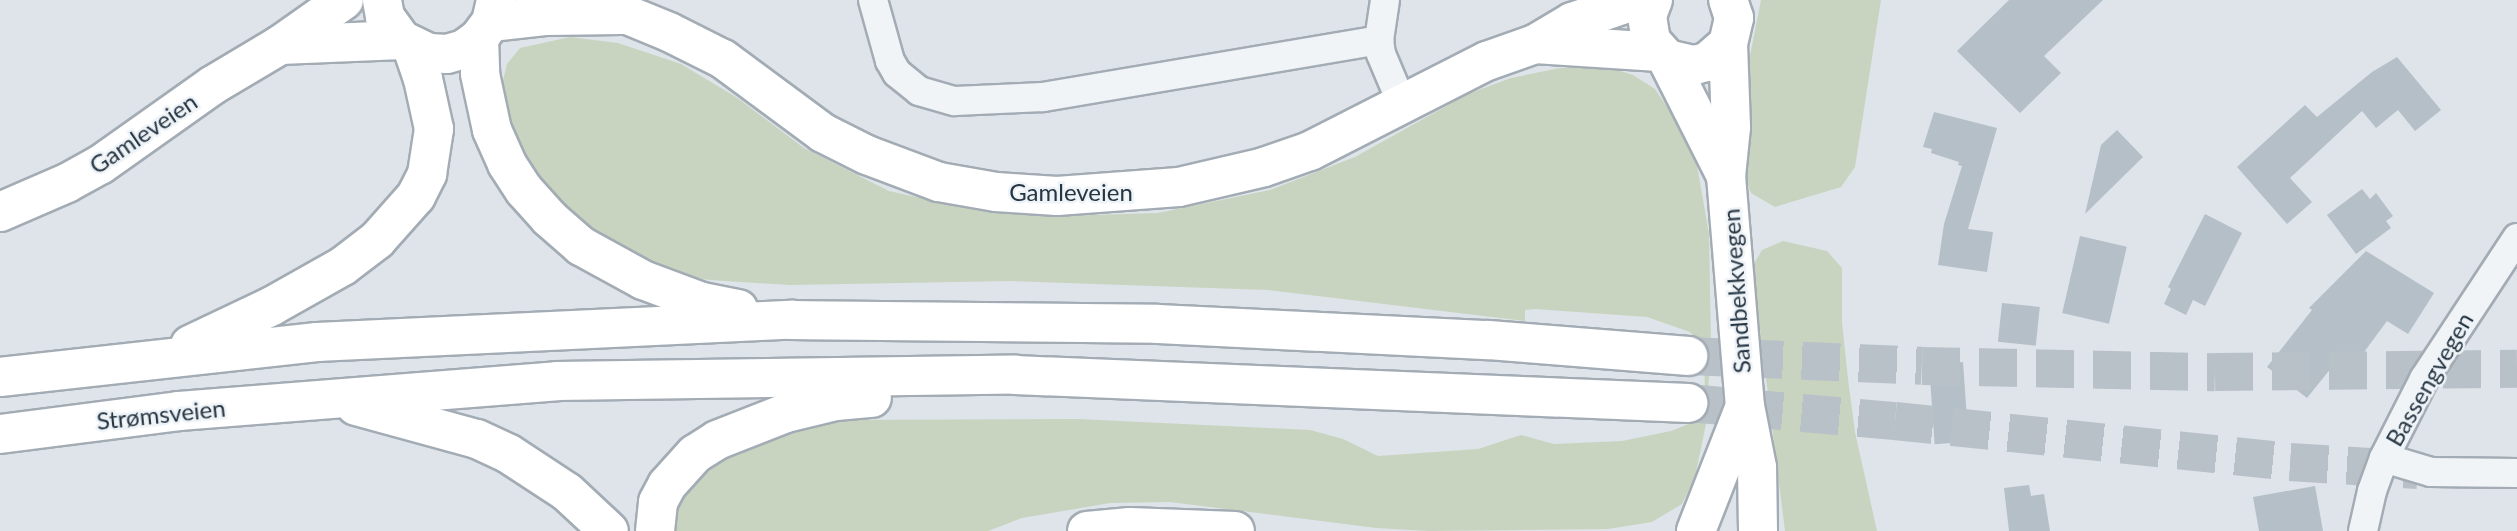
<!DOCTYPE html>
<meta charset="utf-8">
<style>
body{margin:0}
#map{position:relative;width:2517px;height:531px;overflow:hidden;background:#dee4e9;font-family:Lato,sans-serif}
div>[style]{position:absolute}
.green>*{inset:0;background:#c8d4bf}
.building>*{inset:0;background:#b5bfc7;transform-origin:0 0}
.highway-tunnel>*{height:38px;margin-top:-19px;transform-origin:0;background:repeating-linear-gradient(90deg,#b9c1c8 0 38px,transparent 0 57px)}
.roads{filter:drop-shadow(2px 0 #a3acb4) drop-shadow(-2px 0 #a3acb4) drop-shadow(0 2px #a3acb4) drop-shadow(0 -2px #a3acb4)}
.street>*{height:28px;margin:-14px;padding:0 14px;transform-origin:14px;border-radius:14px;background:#f1f4f7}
.secondary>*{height:38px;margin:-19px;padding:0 19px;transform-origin:19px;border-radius:19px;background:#fff}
.highway>*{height:38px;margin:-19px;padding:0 19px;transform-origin:19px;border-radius:19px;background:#fff}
span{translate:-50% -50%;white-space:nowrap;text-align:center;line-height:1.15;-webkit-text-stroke:5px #eef3f7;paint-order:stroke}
.street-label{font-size:24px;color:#263542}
</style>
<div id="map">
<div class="green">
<div style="clip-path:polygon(1761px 0,1881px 0,1855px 167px,1841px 187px,1775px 207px,1751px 193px,1746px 180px,1747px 71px)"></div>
<div style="clip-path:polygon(570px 37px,618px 43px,681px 64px,736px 97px,804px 148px,889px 191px,952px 205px,1059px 216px,1158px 213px,1270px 190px,1355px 157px,1468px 94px,1511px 78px,1560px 68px,1608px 67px,1633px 75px,1655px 89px,1677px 122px,1696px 160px,1709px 234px,1711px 343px,1706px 424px,1695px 477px,1682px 504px,1652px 522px,1608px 529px,1429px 531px,1376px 528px,1170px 502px,1110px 503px,1022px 518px,988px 531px,670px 531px,679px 499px,715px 462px,781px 437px,840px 420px,1078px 419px,1310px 430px,1343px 439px,1378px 456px,1478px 449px,1521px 435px,1554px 444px,1622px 441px,1671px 431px,1691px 423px,1699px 415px,1705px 396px,1704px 350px,1690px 332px,1647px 317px,1535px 309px,1525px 310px,1525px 321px,1268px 290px,1011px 281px,790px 285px,710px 280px,661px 273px,552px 206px,519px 150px,501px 89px,507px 64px,520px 48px)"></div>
<div style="clip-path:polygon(1783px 241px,1827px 251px,1842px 268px,1842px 322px,1848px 379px,1855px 432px,1877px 531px,1785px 531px,1753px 273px,1755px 262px,1762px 250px)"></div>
</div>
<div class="building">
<div style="clip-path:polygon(2009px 0,2103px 0,2044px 56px,2061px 73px,2020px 113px,1957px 51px)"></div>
<div style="clip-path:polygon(2397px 57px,2441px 110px,2415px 131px,2398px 110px,2376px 128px,2362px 111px,2290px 178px,2312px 202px,2287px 224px,2237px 167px,2305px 105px,2317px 117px,2372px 72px)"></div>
<div style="clip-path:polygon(1934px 112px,1997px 128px,1968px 229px,1993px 232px,1987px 272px,1938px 265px,1944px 224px,1962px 166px,1958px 165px,1959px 162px,1931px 153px,1932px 149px,1923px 147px)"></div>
<div style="clip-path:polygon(2117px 130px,2143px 157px,2085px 214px,2101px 145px)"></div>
<div style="clip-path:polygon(2362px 189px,2370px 199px,2376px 193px,2393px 216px,2386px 221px,2391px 228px,2356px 254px,2327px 215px)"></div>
<div style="clip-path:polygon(2205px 214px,2242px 233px,2205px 306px,2193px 300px,2186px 315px,2164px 304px,2171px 289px,2168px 287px)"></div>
<div style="left:2080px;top:236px;width:48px;height:79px;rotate:13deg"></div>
<div style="clip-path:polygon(2366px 251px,2434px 293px,2408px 334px,2387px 321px,2353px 367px,2340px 357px,2307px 398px,2267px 367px,2312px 310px,2309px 308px)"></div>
<div style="left:2002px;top:303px;width:38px;height:39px;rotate:6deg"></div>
<div style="left:1963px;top:362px;width:80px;height:34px;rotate:86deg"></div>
<div style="clip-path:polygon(2029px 485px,2031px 496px,2044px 494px,2050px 531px,2009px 531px,2004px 488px)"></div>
<div style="clip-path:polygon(2315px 486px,2323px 531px,2259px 531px,2253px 497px)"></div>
</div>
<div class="highway-tunnel">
<div style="left:1688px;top:356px;width:234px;rotate:2.4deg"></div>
<div style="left:1922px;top:366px;width:293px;rotate:1.2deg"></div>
<div style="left:2215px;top:372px;width:302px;rotate:-0.6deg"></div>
<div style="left:1688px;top:403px;width:208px;rotate:5deg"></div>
<div style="left:1895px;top:421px;width:397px;rotate:5.9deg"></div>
<div style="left:2290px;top:462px;width:128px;rotate:3.6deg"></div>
</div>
<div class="roads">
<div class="street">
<div style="left:873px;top:0;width:63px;rotate:74.4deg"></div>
<div style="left:890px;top:61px;width:14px;rotate:60deg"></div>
<div style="left:897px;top:73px;width:28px;rotate:39deg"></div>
<div style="left:919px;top:91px;width:37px;rotate:16deg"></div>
<div style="left:955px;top:101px;width:88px;rotate:-2.6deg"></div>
<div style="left:1043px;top:97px;width:341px;rotate:-9.6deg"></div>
<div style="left:1385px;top:0;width:40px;rotate:98.5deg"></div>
<div style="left:1379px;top:40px;width:14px;rotate:82deg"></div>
<div style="left:1381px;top:54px;width:56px;rotate:67.1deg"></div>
<div style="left:2384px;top:458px;width:49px;rotate:16.6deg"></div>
<div style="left:2431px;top:472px;width:86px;rotate:0.7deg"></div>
<div style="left:2363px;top:531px;width:41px;rotate:-77.3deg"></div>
<div style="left:2372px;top:491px;width:35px;rotate:-70deg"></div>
<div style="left:2384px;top:458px;width:89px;rotate:-63.1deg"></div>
<div style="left:2424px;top:379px;width:169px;rotate:-56.6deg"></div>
</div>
<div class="secondary">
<div style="left:382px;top:0;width:17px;rotate:80deg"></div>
<div style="left:385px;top:17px;width:29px;rotate:54deg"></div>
<div style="left:402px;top:40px;width:30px;rotate:26deg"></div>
<div style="left:429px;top:53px;width:18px;rotate:3deg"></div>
<div style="left:447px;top:54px;width:18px;rotate:-16deg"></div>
<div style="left:464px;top:49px;width:19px;rotate:-36deg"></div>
<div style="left:479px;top:38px;width:20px;rotate:-53deg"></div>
<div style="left:491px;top:22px;width:23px;rotate:-77deg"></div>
<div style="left:591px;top:0;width:84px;rotate:22.3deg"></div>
<div style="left:669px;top:32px;width:60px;rotate:26.6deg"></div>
<div style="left:723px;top:59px;width:124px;rotate:36.5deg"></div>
<div style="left:823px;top:133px;width:49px;rotate:26.6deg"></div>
<div style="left:867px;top:155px;width:77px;rotate:20.6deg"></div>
<div style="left:939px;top:182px;width:58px;rotate:10deg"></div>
<div style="left:996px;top:192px;width:61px;rotate:3.8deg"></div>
<div style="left:1057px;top:196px;width:122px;rotate:-4.2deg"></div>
<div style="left:1179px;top:187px;width:87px;rotate:-13.2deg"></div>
<div style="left:1264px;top:167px;width:49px;rotate:-19.2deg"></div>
<div style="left:1310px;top:151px;width:199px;rotate:-27deg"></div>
<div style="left:1487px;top:61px;width:51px;rotate:-19.5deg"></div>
<div style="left:1535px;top:44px;width:43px;rotate:-30.7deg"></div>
<div style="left:1572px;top:22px;width:69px;rotate:-18.7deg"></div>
<div style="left:1653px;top:0;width:17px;rotate:111deg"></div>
<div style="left:1647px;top:16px;width:25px;rotate:81deg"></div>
<div style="left:1651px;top:41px;width:24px;rotate:48deg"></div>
<div style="left:1667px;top:59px;width:28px;rotate:13deg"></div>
<div style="left:1694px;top:65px;width:13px;rotate:-13deg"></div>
<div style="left:1707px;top:62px;width:28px;rotate:-41deg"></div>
<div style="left:1728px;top:44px;width:27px;rotate:-77deg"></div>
<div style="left:1734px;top:18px;width:19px;rotate:-108deg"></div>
<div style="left:491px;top:22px;width:54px;rotate:-6.3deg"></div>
<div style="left:545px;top:16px;width:76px;rotate:-0.8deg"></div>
<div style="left:1535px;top:44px;width:124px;rotate:3.7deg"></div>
<div style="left:1728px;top:44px;width:83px;rotate:87.9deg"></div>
<div style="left:1731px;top:127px;width:49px;rotate:95.8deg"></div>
<div style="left:1726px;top:176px;width:231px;rotate:85.3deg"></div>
<div style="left:1745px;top:406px;width:62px;rotate:78.9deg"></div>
<div style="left:1757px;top:467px;width:64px;rotate:89.1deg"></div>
<div style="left:280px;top:45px;width:122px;rotate:-2.3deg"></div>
<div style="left:1667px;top:59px;width:131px;rotate:63.2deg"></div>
<div style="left:0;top:212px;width:73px;rotate:-23.4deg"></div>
<div style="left:67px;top:183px;width:38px;rotate:-29deg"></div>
<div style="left:100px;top:165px;width:138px;rotate:-35.3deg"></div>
<div style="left:213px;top:85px;width:78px;rotate:-30.8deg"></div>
<div style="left:280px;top:45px;width:78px;rotate:-35.1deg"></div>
<div style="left:1696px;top:531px;width:134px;rotate:-68.6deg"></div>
</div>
<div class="highway">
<div style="left:479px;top:38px;width:36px;rotate:88deg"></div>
<div style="left:480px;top:74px;width:57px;rotate:77.9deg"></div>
<div style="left:492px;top:130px;width:37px;rotate:66deg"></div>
<div style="left:507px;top:164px;width:31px;rotate:57deg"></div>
<div style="left:524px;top:190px;width:38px;rotate:48deg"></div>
<div style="left:549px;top:218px;width:43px;rotate:41.2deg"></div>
<div style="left:581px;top:246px;width:71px;rotate:28.7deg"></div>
<div style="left:643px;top:280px;width:63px;rotate:20.4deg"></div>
<div style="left:702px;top:302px;width:37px;rotate:11deg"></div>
<div style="left:190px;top:345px;width:91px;rotate:-25.4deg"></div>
<div style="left:272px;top:306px;width:81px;rotate:-29.4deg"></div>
<div style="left:343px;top:266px;width:43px;rotate:-37.4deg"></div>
<div style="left:377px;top:240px;width:59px;rotate:-48.4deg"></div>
<div style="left:416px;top:196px;width:25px;rotate:-63deg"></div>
<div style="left:427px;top:174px;width:46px;rotate:-81.2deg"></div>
<div style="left:434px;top:129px;width:51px;rotate:-102.4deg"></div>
<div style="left:423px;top:79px;width:34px;rotate:-109deg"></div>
<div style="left:0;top:377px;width:319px;rotate:-6.3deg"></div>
<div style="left:317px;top:342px;width:475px;rotate:-2.7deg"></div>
<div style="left:791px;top:320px;width:367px;rotate:0.6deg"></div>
<div style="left:1158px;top:324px;width:331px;rotate:2.8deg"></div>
<div style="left:1489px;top:340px;width:200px;rotate:4.6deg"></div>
<div style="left:356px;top:406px;width:125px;rotate:15.3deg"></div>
<div style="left:477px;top:439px;width:35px;rotate:25deg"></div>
<div style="left:509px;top:454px;width:69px;rotate:33.2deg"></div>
<div style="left:567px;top:492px;width:57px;rotate:42.9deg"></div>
<div style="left:0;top:434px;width:180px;rotate:-7.3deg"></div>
<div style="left:179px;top:411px;width:379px;rotate:-4.5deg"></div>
<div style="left:557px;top:381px;width:458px;rotate:-0.8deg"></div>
<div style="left:1015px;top:375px;width:674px;rotate:2.38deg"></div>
<div style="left:655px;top:531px;width:29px;rotate:-84deg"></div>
<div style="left:658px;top:502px;width:19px;rotate:-62deg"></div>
<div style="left:667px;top:485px;width:42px;rotate:-47.9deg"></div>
<div style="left:695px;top:454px;width:26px;rotate:-32deg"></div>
<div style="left:717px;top:440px;width:74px;rotate:-21.4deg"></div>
<div style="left:786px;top:413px;width:51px;rotate:-13.5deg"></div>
<div style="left:836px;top:401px;width:36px;rotate:-5deg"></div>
<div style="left:1087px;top:531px;width:43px;rotate:-5.3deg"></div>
<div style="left:1130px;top:527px;width:105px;rotate:2.2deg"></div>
</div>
</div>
<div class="street-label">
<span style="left:143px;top:133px;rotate:-34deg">Gamleveien</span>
<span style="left:1071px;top:192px">Gamleveien</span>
<span style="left:1736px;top:291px;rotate:-94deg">Sandbekkvegen</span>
<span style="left:2429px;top:379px;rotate:-60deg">Bassengvegen</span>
<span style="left:161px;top:414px;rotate:-6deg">Strømsveien</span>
</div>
</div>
